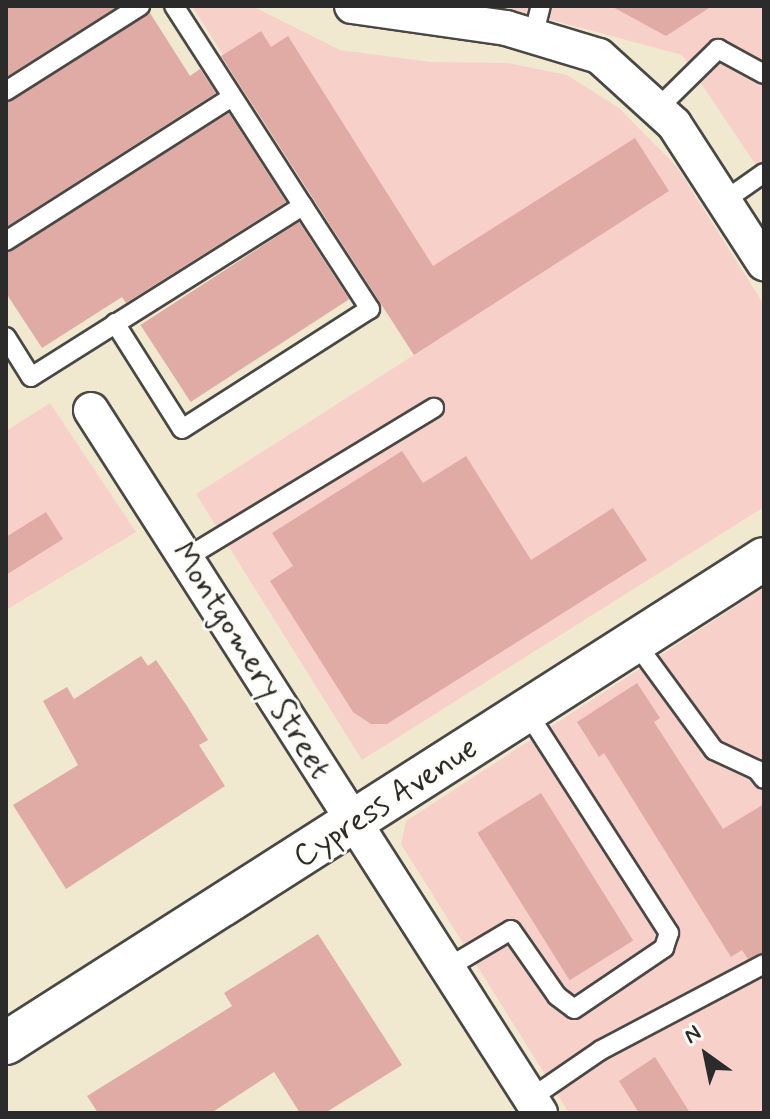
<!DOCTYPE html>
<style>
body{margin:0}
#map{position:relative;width:770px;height:1119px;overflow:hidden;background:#f0e9d0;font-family:Mynerve,sans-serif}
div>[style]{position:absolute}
.built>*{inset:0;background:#f7d0c9}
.building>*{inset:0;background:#e0aba4;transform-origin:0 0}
.roads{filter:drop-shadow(2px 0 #494844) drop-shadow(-2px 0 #494844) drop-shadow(0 2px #494844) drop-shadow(0 -2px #494844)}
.service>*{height:18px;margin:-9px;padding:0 9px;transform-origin:9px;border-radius:9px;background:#fff}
.minor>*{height:34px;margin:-17px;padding:0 17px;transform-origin:17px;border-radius:17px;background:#fff}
.tertiary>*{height:42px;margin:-21px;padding:0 21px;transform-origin:21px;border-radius:21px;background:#fff}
span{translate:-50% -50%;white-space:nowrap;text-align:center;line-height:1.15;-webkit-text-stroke:6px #fdfcf7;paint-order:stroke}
.street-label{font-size:32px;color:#2b2b2b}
.frame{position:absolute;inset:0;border:8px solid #2b2b2b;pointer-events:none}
.north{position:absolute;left:666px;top:1015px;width:80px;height:80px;-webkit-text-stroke:6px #fdfcf7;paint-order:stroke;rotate:327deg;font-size:22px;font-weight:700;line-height:32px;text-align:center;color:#2b2b2b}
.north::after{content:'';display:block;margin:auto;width:28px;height:36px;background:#2b2b2b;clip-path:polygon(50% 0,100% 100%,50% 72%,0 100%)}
</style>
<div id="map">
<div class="built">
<div style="clip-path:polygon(192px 6px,252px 6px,340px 50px,431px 62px,508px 63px,567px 75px,619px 108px,677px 167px,764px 305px,764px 507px,362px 760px,196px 494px,414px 355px)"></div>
<div style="clip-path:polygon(500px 6px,764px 6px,764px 177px,682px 55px)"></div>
<div style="clip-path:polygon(50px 403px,136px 532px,6px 610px,6px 431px)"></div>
<div style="clip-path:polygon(764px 588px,764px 1113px,569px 1113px,401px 844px,406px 821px)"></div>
</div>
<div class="building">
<div style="clip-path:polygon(6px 6px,118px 6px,6px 77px)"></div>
<div style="clip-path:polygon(611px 6px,712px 6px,666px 36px)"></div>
<div style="clip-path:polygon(150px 13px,190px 76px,200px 69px,216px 93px,6px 227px,6px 103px)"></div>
<div style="clip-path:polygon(261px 31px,271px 47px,288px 36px,433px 266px,635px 138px,669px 191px,414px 355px,221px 56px)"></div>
<div style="clip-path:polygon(229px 113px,286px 202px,126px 303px,122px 297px,42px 348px,6px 293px,6px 253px)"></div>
<div style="left:299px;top:222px;width:92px;height:189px;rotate:57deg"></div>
<div style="clip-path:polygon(402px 451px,423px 483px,466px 456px,531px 560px,613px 508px,647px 560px,387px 724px,371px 724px,353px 712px,270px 581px,293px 566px,272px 533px)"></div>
<div style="clip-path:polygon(46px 512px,63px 539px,6px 575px,6px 537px)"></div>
<div style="clip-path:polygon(141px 656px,148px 666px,156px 660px,187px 706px,208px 740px,199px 745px,225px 786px,66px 889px,13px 805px,78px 765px,43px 701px,67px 687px,74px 699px)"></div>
<div style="clip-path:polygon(637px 683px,660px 718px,654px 722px,723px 829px,764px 804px,764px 952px,748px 959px,742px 950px,731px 957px,604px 753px,599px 757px,577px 722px)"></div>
<div style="left:541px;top:793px;width:174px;height:75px;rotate:58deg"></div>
<div style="clip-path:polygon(318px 934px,402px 1065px,325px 1113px,300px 1113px,274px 1072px,211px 1113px,98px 1113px,87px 1096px,232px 1006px,224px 993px)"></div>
<div style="clip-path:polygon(655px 1057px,690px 1113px,639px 1113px,619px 1081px)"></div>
</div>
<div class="roads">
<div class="service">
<div style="left:533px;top:37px;width:32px;rotate:-76deg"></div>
<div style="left:6px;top:91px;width:159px;rotate:-32.4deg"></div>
<div style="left:657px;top:109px;width:86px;rotate:-44.5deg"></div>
<div style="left:718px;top:49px;width:52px;rotate:28.5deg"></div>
<div style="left:724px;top:201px;width:49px;rotate:-35deg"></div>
<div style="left:6px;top:241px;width:268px;rotate:-32.5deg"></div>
<div style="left:115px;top:323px;width:125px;rotate:57.7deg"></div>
<div style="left:182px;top:429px;width:223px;rotate:-32.6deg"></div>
<div style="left:370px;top:309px;width:123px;rotate:-123deg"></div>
<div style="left:6px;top:337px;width:47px;rotate:58deg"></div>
<div style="left:31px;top:377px;width:321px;rotate:-32.2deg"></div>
<div style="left:303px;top:206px;width:238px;rotate:-122.8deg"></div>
<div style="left:186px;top:558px;width:290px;rotate:-31.2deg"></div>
<div style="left:635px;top:642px;width:134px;rotate:53.8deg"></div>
<div style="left:714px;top:750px;width:47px;rotate:24.9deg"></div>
<div style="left:757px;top:770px;width:11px;rotate:52deg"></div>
<div style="left:447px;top:968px;width:74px;rotate:-30.7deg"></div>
<div style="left:511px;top:930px;width:80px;rotate:55.1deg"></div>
<div style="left:557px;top:996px;width:21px;rotate:37deg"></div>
<div style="left:574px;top:1009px;width:109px;rotate:-34.1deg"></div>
<div style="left:664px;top:948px;width:16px;rotate:-72deg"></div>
<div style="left:669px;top:933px;width:263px;rotate:-122.7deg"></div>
<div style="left:531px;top:1098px;width:85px;rotate:-34.4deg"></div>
<div style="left:601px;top:1050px;width:184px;rotate:-27.8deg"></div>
</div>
<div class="minor">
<div style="left:352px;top:6px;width:156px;rotate:8.1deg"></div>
<div style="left:506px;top:28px;width:97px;rotate:16.8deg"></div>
<div style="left:599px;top:56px;width:101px;rotate:42.2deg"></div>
<div style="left:674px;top:124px;width:166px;rotate:57.1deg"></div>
<div style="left:91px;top:410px;width:834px;rotate:57.43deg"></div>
</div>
<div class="tertiary">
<div style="left:6px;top:1043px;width:899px;rotate:-32.56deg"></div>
</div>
</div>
<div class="street-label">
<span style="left:251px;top:661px;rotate:58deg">Montgomery Street</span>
<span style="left:386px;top:803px;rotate:-33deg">Cypress Avenue</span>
</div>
<div class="frame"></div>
<div class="north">N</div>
</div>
